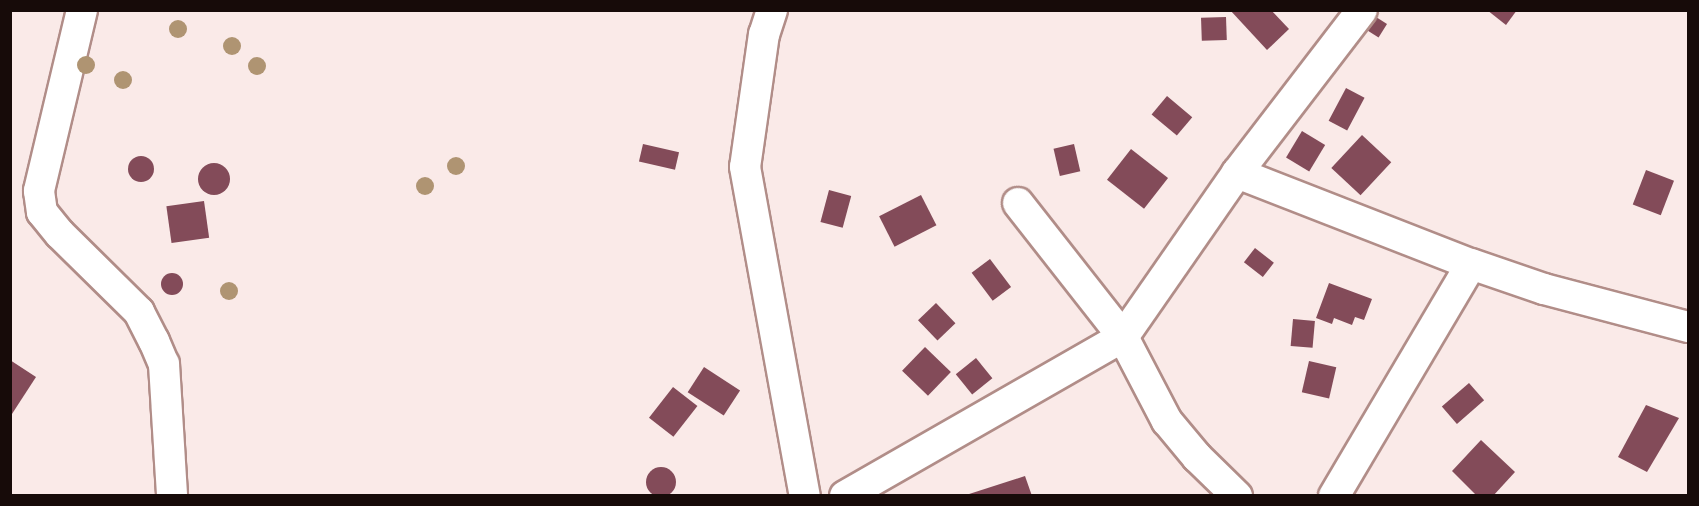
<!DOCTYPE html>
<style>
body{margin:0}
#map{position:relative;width:1699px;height:506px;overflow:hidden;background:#faeae8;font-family:Montserrat,sans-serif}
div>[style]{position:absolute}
.building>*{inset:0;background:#834b59;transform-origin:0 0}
.round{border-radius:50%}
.roads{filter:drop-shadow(2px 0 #b18d88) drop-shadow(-2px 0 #b18d88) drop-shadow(0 2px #b18d88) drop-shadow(0 -2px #b18d88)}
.minor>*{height:30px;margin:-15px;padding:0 15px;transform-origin:15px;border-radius:15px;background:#fff}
.trees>*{width:18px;height:18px;margin:-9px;border-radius:50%;background:#af9472}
span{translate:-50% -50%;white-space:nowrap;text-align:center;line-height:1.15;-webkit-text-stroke:6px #fbfbfb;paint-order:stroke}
.frame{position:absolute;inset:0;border:12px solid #170b09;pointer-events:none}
</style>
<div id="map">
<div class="building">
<div style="clip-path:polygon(1230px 10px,1271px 10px,1289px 29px,1267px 50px)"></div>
<div style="clip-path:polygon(1487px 10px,1517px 10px,1506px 25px)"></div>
<div style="left:1226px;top:17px;width:23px;height:25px;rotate:88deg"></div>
<div style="left:1376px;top:17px;width:13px;height:16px;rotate:32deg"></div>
<div style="left:1346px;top:88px;width:21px;height:37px;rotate:28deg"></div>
<div style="left:1167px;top:96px;width:33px;height:24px;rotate:40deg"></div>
<div style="left:1302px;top:131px;width:27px;height:31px;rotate:31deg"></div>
<div style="left:1362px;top:135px;width:40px;height:45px;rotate:43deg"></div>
<div style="left:643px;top:144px;width:37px;height:18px;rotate:13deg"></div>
<div style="left:1074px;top:144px;width:28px;height:21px;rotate:77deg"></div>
<div style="left:1131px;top:149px;width:47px;height:39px;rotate:38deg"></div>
<div class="round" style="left:128px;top:156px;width:26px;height:26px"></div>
<div class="round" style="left:198px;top:163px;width:32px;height:32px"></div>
<div style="left:1646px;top:170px;width:30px;height:37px;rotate:21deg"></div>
<div style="left:829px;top:190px;width:23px;height:33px;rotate:15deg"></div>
<div style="left:921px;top:195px;width:34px;height:47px;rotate:63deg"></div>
<div style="left:204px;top:201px;width:37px;height:38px;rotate:82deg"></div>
<div style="left:1255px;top:248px;width:24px;height:18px;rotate:38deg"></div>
<div style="left:990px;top:259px;width:35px;height:23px;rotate:53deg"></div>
<div class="round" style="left:161px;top:273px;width:22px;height:22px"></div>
<div style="clip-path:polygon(1329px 283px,1372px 299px,1364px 320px,1355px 317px,1352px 325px,1334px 318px,1332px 324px,1316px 318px)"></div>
<div style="left:936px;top:303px;width:28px;height:25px;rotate:46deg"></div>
<div style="left:1293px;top:319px;width:22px;height:27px;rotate:5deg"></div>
<div style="left:925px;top:347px;width:36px;height:33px;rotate:44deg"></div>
<div style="left:976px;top:358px;width:26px;height:26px;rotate:51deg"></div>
<div style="clip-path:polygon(10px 360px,36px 377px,10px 417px)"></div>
<div style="left:1309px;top:361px;width:28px;height:32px;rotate:13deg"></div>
<div style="left:704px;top:367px;width:43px;height:30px;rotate:33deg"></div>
<div style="left:1469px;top:383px;width:23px;height:36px;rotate:49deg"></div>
<div style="left:673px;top:387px;width:31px;height:39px;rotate:38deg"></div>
<div style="clip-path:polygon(1646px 405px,1679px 418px,1647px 472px,1618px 457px)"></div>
<div style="clip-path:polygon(1481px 440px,1515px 472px,1493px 496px,1477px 496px,1452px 471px)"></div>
<div class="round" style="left:646px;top:467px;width:30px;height:30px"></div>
<div style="clip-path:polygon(1025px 476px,1032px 496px,966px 496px,966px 495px)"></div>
</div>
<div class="roads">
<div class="minor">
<div style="left:82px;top:10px;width:186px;rotate:103.4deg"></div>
<div style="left:39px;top:191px;width:21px;rotate:82deg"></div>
<div style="left:42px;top:212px;width:28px;rotate:51deg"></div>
<div style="left:60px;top:234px;width:111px;rotate:44.6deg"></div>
<div style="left:139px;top:312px;width:33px;rotate:63deg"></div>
<div style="left:154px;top:341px;width:25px;rotate:67deg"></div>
<div style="left:164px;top:364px;width:132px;rotate:86.5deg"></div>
<div style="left:772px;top:10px;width:25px;rotate:108deg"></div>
<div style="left:764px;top:34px;width:134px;rotate:98.1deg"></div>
<div style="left:745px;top:167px;width:334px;rotate:79.7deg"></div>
<div style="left:1237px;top:173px;width:251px;rotate:21.3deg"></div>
<div style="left:1471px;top:264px;width:77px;rotate:18.9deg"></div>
<div style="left:1544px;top:289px;width:149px;rotate:14.8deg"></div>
<div style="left:1018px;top:203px;width:170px;rotate:51.9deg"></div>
<div style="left:1123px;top:337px;width:95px;rotate:62.4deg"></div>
<div style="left:1167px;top:421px;width:47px;rotate:50.2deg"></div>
<div style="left:1197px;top:457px;width:56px;rotate:44.3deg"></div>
<div style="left:845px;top:496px;width:320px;rotate:-29.8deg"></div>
<div style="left:1123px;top:337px;width:200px;rotate:-55.2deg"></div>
<div style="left:1237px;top:173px;width:205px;rotate:-52.5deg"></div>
<div style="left:1334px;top:496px;width:269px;rotate:-59.4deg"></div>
</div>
</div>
<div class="trees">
<div style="left:178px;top:29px"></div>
<div style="left:232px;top:46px"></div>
<div style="left:86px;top:65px"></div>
<div style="left:257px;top:66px"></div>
<div style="left:123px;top:80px"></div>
<div style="left:456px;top:166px"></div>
<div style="left:425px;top:186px"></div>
<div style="left:229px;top:291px"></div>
</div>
<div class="frame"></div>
</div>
